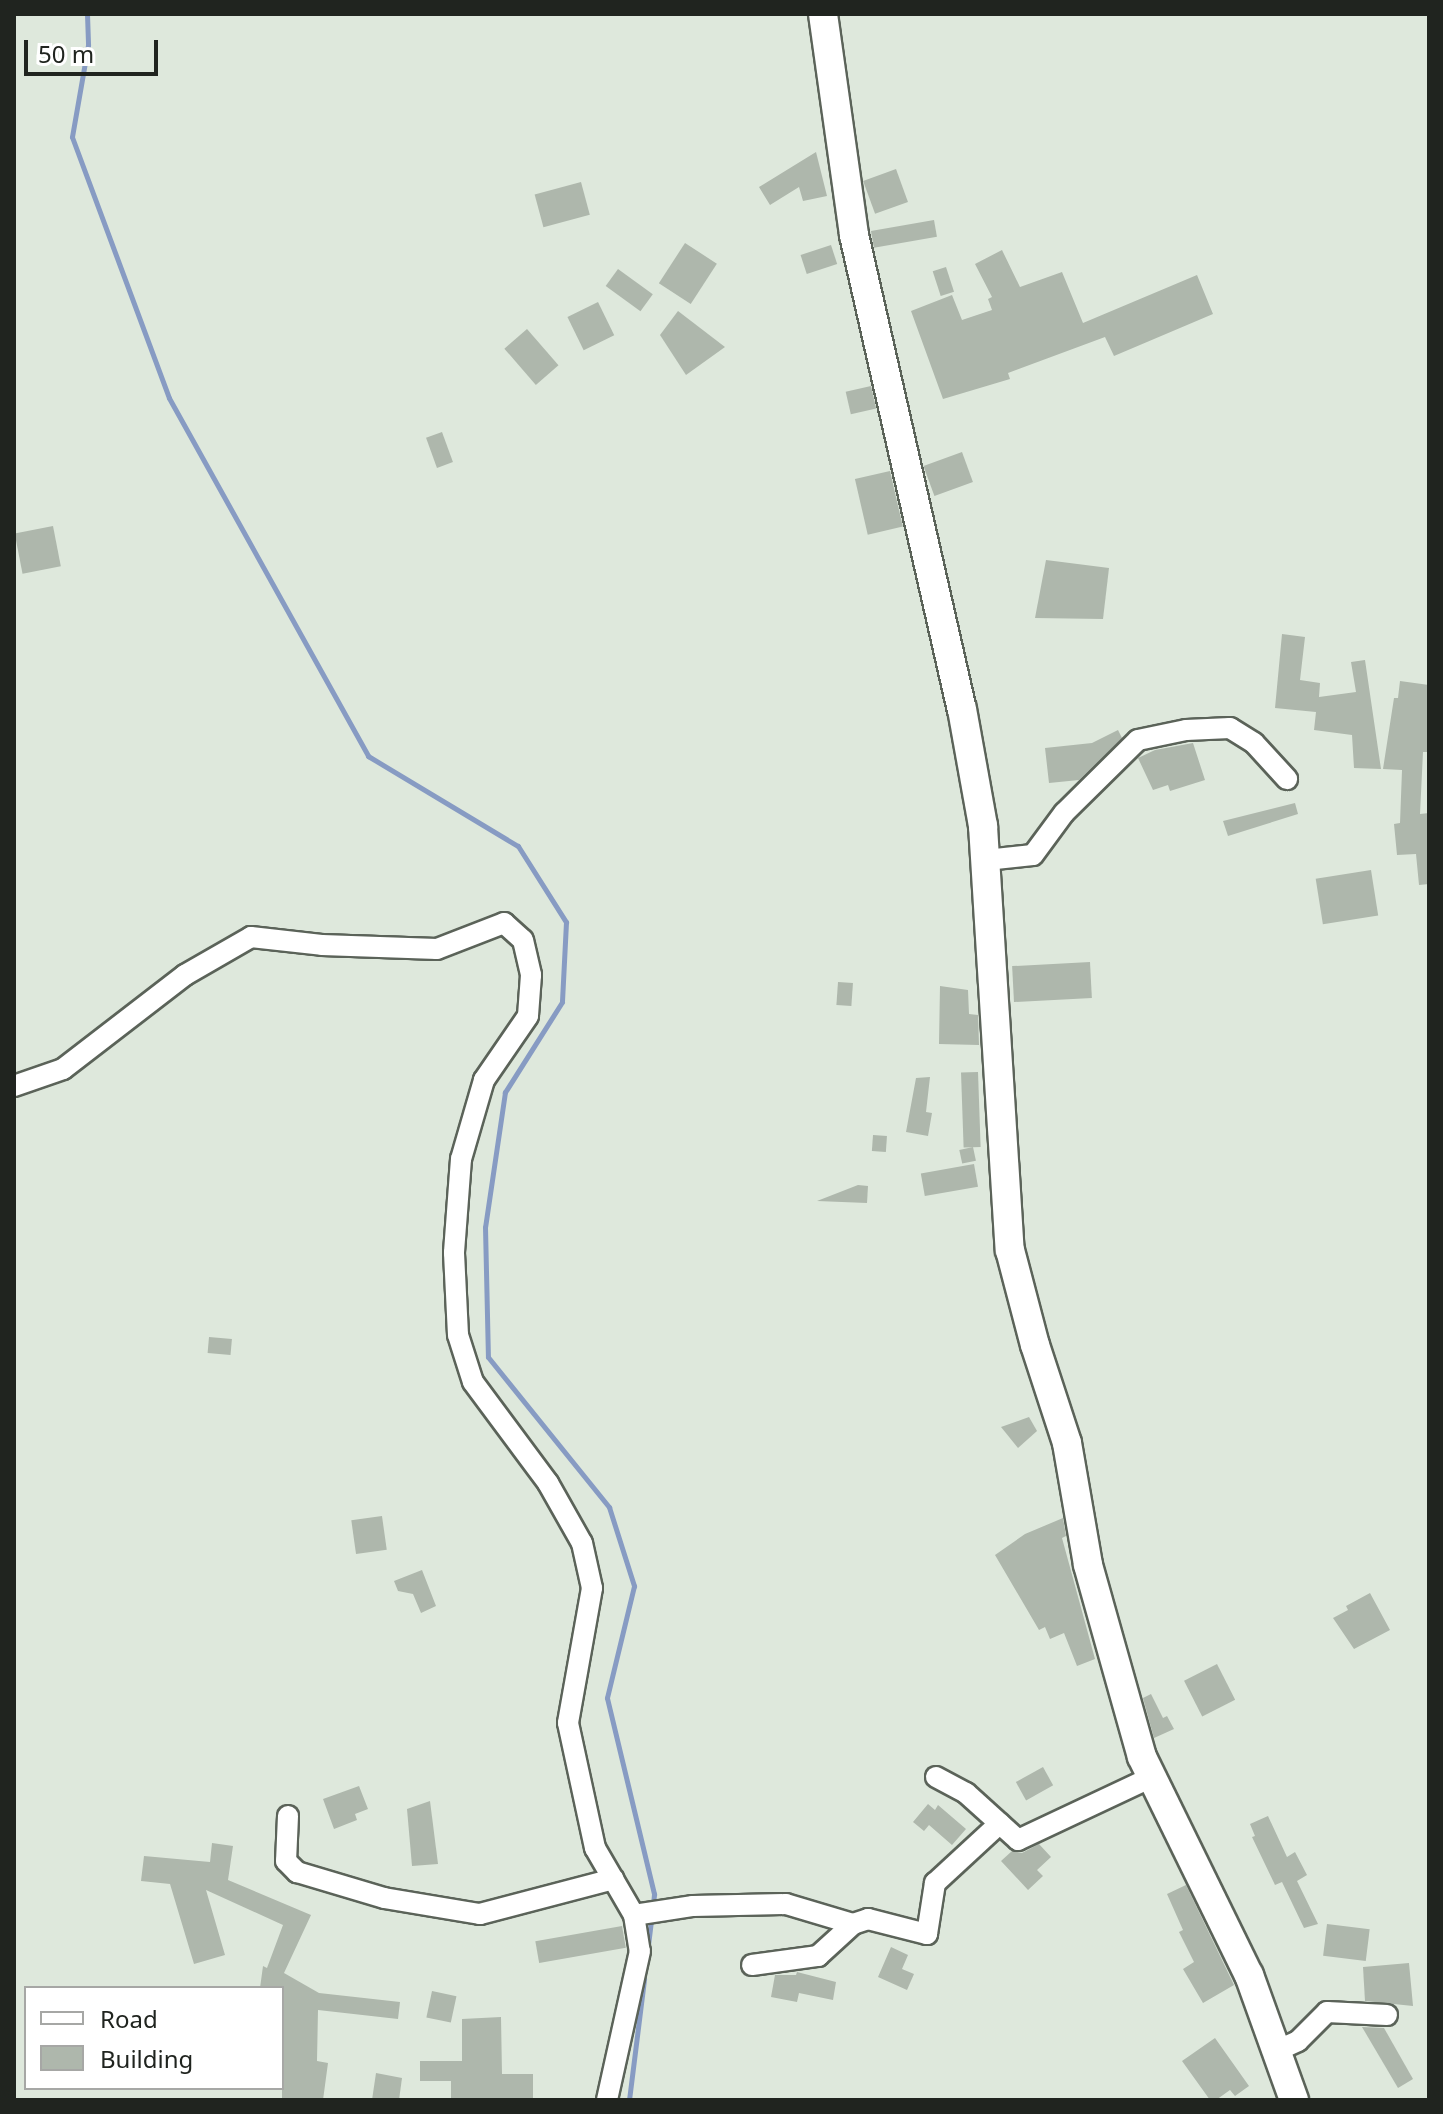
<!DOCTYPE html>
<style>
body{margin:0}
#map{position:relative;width:1443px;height:2114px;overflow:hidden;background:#dee8dc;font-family:"Noto Sans",sans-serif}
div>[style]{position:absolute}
.stream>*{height:5px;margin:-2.5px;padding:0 2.5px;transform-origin:2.5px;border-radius:2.5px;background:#879bc3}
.building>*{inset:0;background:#aeb7ac;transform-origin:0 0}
.roads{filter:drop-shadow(2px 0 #5b6359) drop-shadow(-2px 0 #5b6359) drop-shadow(0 2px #5b6359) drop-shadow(0 -2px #5b6359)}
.street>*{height:20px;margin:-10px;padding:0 10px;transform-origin:10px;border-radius:10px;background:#fff}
.secondary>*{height:28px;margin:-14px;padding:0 14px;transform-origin:14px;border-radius:14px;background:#fff}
span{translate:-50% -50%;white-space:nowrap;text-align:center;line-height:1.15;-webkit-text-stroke:6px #fff;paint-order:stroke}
.frame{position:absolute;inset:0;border:16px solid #20241f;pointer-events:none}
.legend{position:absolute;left:24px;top:1986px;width:260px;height:104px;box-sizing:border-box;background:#fff;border:2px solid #a6a7a5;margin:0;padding:10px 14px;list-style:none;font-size:24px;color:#20241f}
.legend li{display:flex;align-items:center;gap:16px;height:40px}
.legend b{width:40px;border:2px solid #a6a7a5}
.scale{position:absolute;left:24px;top:40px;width:134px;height:36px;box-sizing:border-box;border:4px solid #20241f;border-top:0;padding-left:10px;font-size:24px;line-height:28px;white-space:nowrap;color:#20241f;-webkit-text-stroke:6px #fff;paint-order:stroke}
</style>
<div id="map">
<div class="stream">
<div style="left:87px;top:14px;width:31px;rotate:88deg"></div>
<div style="left:88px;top:45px;width:93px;rotate:99.9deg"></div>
<div style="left:72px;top:137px;width:278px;rotate:69.6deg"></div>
<div style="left:169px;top:398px;width:410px;rotate:60.9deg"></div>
<div style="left:368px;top:756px;width:175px;rotate:31deg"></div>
<div style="left:518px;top:846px;width:90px;rotate:57.7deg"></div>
<div style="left:566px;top:922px;width:80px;rotate:92.9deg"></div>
<div style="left:562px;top:1002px;width:107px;rotate:122.3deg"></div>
<div style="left:505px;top:1092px;width:136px;rotate:98.4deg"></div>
<div style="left:485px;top:1227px;width:130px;rotate:88.7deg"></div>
<div style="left:488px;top:1357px;width:193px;rotate:51.1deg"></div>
<div style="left:609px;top:1507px;width:83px;rotate:72.4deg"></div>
<div style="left:634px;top:1586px;width:115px;rotate:103.6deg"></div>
<div style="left:607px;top:1698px;width:202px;rotate:76.5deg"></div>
<div style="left:654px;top:1894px;width:12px;rotate:95deg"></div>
<div style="left:648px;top:1945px;width:25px;rotate:-83deg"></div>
<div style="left:629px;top:2100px;width:122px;rotate:-82.9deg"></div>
</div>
<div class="building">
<div style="clip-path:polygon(816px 152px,827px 196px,803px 201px,799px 187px,770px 205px,759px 187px)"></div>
<div style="left:896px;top:169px;width:35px;height:35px;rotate:70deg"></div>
<div style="left:581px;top:182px;width:34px;height:48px;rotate:75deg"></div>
<div style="left:934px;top:220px;width:17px;height:64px;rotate:80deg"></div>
<div style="left:685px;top:243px;width:38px;height:48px;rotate:33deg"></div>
<div style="left:831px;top:245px;width:20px;height:32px;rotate:72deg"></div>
<div style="clip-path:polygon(1002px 250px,1020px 287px,1062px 272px,1083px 323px,1197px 275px,1213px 314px,1114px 356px,1105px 337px,1008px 373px,1010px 379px,943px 399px,911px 311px,952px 295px,962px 320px,992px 310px,988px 299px,992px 297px,975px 264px)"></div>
<div style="left:946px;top:267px;width:26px;height:14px;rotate:72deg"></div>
<div style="left:618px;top:269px;width:43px;height:21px;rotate:36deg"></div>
<div style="left:598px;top:302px;width:37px;height:34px;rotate:64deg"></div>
<div style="clip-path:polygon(678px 311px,725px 347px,686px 375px,660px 335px)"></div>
<div style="left:527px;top:329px;width:48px;height:30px;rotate:49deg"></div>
<div style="left:871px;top:386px;width:23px;height:26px;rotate:77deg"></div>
<div style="left:442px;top:432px;width:32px;height:17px;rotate:70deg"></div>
<div style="left:962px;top:452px;width:32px;height:41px;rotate:70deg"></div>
<div style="left:890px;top:471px;width:57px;height:36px;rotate:77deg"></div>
<div style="left:53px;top:526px;width:41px;height:39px;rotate:79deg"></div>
<div style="clip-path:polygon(1046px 560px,1109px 568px,1103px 619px,1035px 618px)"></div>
<div style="clip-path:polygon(1282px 634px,1305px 637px,1300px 680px,1320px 683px,1319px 697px,1356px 692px,1351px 662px,1365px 660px,1381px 769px,1354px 768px,1352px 735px,1314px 730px,1316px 712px,1275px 708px)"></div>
<div style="clip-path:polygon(1400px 681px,1429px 685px,1429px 752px,1423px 752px,1420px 814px,1429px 813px,1429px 884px,1419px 885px,1416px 854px,1397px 855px,1394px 824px,1400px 823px,1402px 770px,1383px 769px,1394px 698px,1398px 698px)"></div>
<div style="clip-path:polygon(1118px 730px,1122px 738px,1079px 780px,1049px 783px,1045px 748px,1092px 743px)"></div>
<div style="clip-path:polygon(1193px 743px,1205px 780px,1170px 791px,1168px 785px,1153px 790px,1138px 758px,1155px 750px)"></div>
<div style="clip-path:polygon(1295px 803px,1298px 814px,1228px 836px,1223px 821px)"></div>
<div style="left:1371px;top:870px;width:46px;height:56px;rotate:81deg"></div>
<div style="left:1090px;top:962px;width:36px;height:78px;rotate:87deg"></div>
<div style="left:838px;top:982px;width:15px;height:23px;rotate:4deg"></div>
<div style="clip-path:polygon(940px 986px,968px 990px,969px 1014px,978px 1015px,979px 1045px,939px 1044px)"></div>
<div style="left:978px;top:1072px;width:75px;height:17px;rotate:88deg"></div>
<div style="clip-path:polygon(930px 1077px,926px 1112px,932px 1113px,928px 1136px,906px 1132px,916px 1078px)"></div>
<div style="left:873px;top:1135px;width:14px;height:16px;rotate:4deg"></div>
<div style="left:973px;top:1147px;width:14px;height:14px;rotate:78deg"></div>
<div style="left:974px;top:1164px;width:23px;height:54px;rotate:80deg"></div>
<div style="clip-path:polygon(858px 1185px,868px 1186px,867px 1203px,817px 1201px)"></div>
<div style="left:209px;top:1337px;width:23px;height:16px;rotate:5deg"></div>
<div style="clip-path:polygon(1029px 1417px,1037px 1431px,1018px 1448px,1001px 1427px)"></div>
<div style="left:382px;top:1516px;width:34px;height:31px;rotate:82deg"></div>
<div style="clip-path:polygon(1063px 1518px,1066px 1536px,1062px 1538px,1095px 1659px,1077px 1666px,1064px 1633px,1050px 1639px,1045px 1627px,1039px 1630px,995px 1555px,1025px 1534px)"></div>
<div style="clip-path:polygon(422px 1570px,436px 1606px,421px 1613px,413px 1594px,398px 1591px,394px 1581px)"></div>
<div style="clip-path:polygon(1370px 1593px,1390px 1630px,1354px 1649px,1333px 1618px,1348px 1610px,1346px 1606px)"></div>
<div style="left:1217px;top:1664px;width:40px;height:37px;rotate:63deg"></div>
<div style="clip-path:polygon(1151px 1694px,1163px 1718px,1167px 1716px,1174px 1729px,1154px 1738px,1143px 1698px)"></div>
<div style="left:1043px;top:1767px;width:21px;height:31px;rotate:61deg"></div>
<div style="clip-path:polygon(359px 1786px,368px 1809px,355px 1814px,357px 1820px,334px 1829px,323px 1799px)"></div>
<div style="clip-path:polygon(430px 1801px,438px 1864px,412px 1866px,407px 1809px)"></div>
<div style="clip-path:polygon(928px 1804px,935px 1810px,938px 1805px,966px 1829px,952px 1845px,929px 1825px,924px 1831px,913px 1822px)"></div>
<div style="clip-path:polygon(1268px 1816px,1287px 1857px,1295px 1852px,1307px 1875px,1297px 1881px,1318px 1924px,1304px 1928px,1282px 1882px,1275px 1885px,1252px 1837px,1255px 1836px,1250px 1824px)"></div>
<div style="clip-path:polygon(212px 1843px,233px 1846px,228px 1880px,311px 1915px,284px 1973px,319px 1993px,400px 2002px,398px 2019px,318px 2010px,317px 2061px,328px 2063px,323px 2100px,282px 2100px,282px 1988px,260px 1988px,263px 1966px,267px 1968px,283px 1925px,206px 1890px,225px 1955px,194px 1964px,170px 1884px,141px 1881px,144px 1856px,210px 1862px)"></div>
<div style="clip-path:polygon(1039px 1844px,1051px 1857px,1037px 1870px,1043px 1876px,1028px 1890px,1001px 1861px,1012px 1851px,1022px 1853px)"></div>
<div style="clip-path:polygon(1186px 1885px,1234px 1985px,1203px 2003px,1183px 1969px,1194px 1962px,1179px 1932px,1183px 1930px,1167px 1894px)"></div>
<div style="left:1327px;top:1924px;width:43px;height:32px;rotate:7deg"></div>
<div style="left:622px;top:1926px;width:22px;height:88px;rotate:80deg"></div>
<div style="clip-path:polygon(891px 1947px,908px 1955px,902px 1969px,914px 1974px,907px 1990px,878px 1977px)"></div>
<div style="clip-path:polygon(1409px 1963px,1413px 2006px,1365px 2001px,1363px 1967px)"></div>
<div style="clip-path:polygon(797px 1972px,836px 1982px,833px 2000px,799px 1993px,797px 2002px,771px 1997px,775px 1975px,796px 1975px)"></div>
<div style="left:432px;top:1991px;width:25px;height:27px;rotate:12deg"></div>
<div style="clip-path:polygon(501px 2017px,502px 2074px,533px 2074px,533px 2100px,451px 2100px,451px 2081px,420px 2081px,420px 2061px,462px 2061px,462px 2019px)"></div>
<div style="clip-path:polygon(1362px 2027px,1384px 2028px,1413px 2079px,1398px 2088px)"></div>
<div style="clip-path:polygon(1215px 2038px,1249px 2086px,1235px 2096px,1230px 2090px,1216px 2100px,1210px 2100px,1182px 2061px)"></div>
<div style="clip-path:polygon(376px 2073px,402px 2078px,399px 2100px,372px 2100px)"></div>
</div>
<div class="roads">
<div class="street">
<div style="left:986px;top:860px;width:47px;rotate:-6.1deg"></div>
<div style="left:1033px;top:855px;width:52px;rotate:-53.6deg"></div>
<div style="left:1064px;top:813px;width:104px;rotate:-44.6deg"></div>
<div style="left:1138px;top:740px;width:49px;rotate:-11.8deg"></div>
<div style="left:1186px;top:730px;width:44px;rotate:-2.6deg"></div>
<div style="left:1230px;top:728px;width:28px;rotate:32deg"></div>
<div style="left:1254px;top:743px;width:49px;rotate:47.5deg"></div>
<div style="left:14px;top:1086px;width:52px;rotate:-19.1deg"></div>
<div style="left:63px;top:1069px;width:154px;rotate:-37.6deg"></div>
<div style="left:185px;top:975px;width:76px;rotate:-29.9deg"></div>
<div style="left:251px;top:937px;width:71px;rotate:6.4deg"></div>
<div style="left:322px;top:945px;width:115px;rotate:2deg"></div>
<div style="left:437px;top:949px;width:72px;rotate:-21.2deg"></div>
<div style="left:504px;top:923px;width:25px;rotate:42deg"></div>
<div style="left:523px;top:940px;width:36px;rotate:77deg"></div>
<div style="left:531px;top:975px;width:41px;rotate:94.2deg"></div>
<div style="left:528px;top:1016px;width:78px;rotate:124.5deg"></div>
<div style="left:484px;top:1080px;width:82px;rotate:106.2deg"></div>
<div style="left:461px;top:1159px;width:94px;rotate:94.3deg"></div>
<div style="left:454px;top:1253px;width:82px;rotate:87.2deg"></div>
<div style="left:458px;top:1335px;width:49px;rotate:72.3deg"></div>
<div style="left:473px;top:1382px;width:126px;rotate:53.4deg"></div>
<div style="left:548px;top:1483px;width:69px;rotate:60.5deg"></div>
<div style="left:582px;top:1543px;width:46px;rotate:77.5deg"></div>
<div style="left:592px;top:1588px;width:137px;rotate:100.1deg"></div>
<div style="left:568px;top:1723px;width:128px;rotate:77.8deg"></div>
<div style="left:595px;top:1848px;width:78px;rotate:59.8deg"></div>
<div style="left:634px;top:1915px;width:36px;rotate:81deg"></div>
<div style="left:640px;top:1951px;width:153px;rotate:102.5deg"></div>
<div style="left:936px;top:1777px;width:34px;rotate:28deg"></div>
<div style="left:966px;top:1793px;width:70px;rotate:42.1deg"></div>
<div style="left:1018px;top:1840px;width:148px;rotate:-25.2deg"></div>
<div style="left:288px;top:1816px;width:45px;rotate:92.5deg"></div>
<div style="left:286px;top:1861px;width:16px;rotate:45deg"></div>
<div style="left:297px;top:1872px;width:91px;rotate:16.6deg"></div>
<div style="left:384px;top:1898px;width:97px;rotate:9.5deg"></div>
<div style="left:480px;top:1914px;width:138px;rotate:-14.7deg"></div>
<div style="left:634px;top:1915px;width:60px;rotate:-8.7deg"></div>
<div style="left:693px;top:1906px;width:93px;rotate:-1.2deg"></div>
<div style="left:786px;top:1904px;width:70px;rotate:16.6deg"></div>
<div style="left:752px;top:1965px;width:67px;rotate:-7.8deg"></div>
<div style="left:818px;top:1956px;width:47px;rotate:-42.4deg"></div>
<div style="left:853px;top:1924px;width:16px;rotate:-18deg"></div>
<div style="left:868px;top:1919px;width:61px;rotate:14.3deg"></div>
<div style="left:927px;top:1934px;width:52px;rotate:-81.1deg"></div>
<div style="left:935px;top:1883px;width:88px;rotate:-42.7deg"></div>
<div style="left:1276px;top:2051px;width:24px;rotate:-24deg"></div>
<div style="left:1298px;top:2041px;width:41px;rotate:-45deg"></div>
<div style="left:1327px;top:2012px;width:60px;rotate:2.9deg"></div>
</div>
<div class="secondary">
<div style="left:823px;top:14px;width:223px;rotate:82deg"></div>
<div style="left:854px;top:235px;width:486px;rotate:77.2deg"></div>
<div style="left:962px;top:709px;width:119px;rotate:79.8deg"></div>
<div style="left:983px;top:826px;width:425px;rotate:86.4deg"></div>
<div style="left:1010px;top:1250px;width:98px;rotate:75.3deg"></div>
<div style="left:1035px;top:1345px;width:103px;rotate:71.9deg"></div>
<div style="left:1067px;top:1443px;width:124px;rotate:80.2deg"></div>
<div style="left:1088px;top:1565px;width:199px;rotate:74.3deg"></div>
<div style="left:1142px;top:1757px;width:243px;rotate:63.9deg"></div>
<div style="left:1249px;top:1975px;width:133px;rotate:70.2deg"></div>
</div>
</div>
<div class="frame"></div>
<ul class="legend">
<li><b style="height:10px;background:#fff"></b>Road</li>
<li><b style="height:22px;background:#aeb7ac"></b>Building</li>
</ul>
<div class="scale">50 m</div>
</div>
